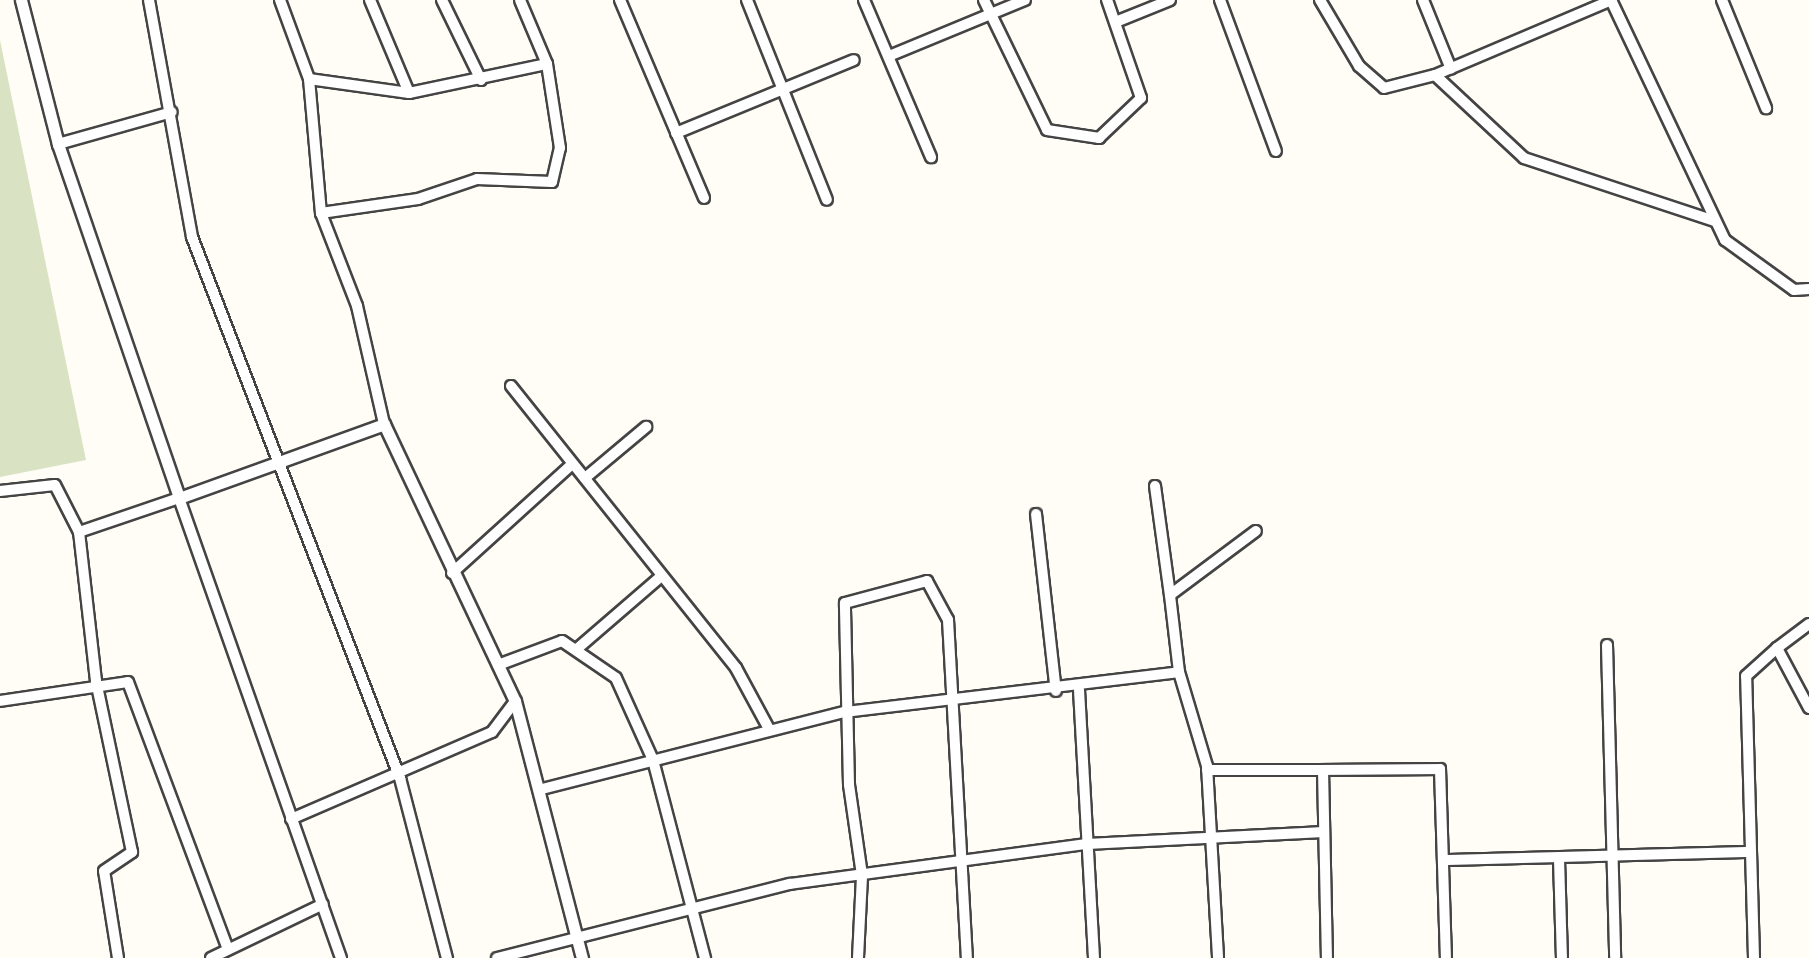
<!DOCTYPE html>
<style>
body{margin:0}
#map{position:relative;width:1809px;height:958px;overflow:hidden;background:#fffdf5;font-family:Lora,serif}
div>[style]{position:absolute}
.cemetery>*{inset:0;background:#d9e3c4}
.roads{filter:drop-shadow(2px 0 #444) drop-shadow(-2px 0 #444) drop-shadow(0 2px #444) drop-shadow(0 -2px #444)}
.minor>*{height:10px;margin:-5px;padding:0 5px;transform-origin:5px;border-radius:5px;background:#fff}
.tertiary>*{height:11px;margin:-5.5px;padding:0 5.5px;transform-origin:5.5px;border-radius:5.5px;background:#fff}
span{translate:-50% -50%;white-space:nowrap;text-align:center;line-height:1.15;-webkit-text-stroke:10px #fff;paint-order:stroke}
</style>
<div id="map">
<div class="cemetery">
<div style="clip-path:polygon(0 40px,86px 460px,0 477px)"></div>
</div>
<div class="roads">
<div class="minor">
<div style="left:149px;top:0;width:241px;rotate:79.7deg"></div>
<div style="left:192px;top:237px;width:580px;rotate:68.97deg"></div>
<div style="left:400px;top:778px;width:186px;rotate:75.4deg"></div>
<div style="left:280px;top:0;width:84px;rotate:69.8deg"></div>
<div style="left:309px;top:79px;width:135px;rotate:84.9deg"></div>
<div style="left:321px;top:213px;width:100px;rotate:68.8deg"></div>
<div style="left:357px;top:306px;width:121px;rotate:77.1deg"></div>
<div style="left:370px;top:0;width:101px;rotate:67.2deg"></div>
<div style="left:442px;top:0;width:89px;rotate:64deg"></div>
<div style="left:620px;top:0;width:215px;rotate:67deg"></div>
<div style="left:747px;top:0;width:215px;rotate:68.2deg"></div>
<div style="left:864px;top:0;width:171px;rotate:66.9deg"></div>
<div style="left:984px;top:0;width:144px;rotate:64.1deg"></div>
<div style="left:1047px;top:130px;width:53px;rotate:8.7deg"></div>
<div style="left:1099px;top:138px;width:58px;rotate:-43.6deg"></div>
<div style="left:1141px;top:98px;width:104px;rotate:-109.1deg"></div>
<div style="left:1220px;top:0;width:161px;rotate:69.7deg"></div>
<div style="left:1320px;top:0;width:77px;rotate:59.4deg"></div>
<div style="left:1359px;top:66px;width:33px;rotate:41deg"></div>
<div style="left:1384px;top:88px;width:53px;rotate:-14.3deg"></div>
<div style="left:1435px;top:75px;width:122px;rotate:43deg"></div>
<div style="left:1524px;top:158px;width:200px;rotate:18.3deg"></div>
<div style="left:1423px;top:0;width:74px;rotate:67.9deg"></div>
<div style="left:1611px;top:0;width:266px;rotate:64.6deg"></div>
<div style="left:1725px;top:240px;width:85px;rotate:35.9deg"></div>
<div style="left:1794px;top:290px;width:15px;rotate:-4deg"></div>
<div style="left:1722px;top:0;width:117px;rotate:67.8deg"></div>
<div style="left:1118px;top:21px;width:56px;rotate:-22deg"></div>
<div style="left:889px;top:56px;width:147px;rotate:-22.4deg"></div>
<div style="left:1435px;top:75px;width:192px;rotate:-23deg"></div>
<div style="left:309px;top:79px;width:101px;rotate:8deg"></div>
<div style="left:409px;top:93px;width:141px;rotate:-11.9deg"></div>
<div style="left:676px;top:133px;width:192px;rotate:-22.3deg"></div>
<div style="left:58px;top:144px;width:118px;rotate:-15.7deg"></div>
<div style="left:321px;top:213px;width:98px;rotate:-8.2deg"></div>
<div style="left:418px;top:199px;width:62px;rotate:-18.7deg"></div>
<div style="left:477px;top:179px;width:75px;rotate:2.3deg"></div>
<div style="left:552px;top:182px;width:35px;rotate:-77deg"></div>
<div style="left:560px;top:148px;width:85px;rotate:-98.8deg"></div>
<div style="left:547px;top:64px;width:69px;rotate:-112.9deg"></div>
<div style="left:511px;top:386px;width:361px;rotate:51.4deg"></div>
<div style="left:736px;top:668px;width:69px;rotate:61.6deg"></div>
<div style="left:585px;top:478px;width:80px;rotate:-39.9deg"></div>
<div style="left:1155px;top:486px;width:110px;rotate:82.2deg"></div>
<div style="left:0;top:491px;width:55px;rotate:-6.2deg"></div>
<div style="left:55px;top:485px;width:53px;rotate:62.9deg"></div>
<div style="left:1036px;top:514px;width:178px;rotate:83.6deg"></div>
<div style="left:452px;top:573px;width:161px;rotate:-42.2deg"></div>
<div style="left:1809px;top:624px;width:40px;rotate:143deg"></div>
<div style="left:1777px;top:648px;width:68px;rotate:61.9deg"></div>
<div style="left:1607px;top:645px;width:313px;rotate:88.5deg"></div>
<div style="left:578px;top:648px;width:106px;rotate:-40.8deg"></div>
<div style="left:498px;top:665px;width:68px;rotate:-20.6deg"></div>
<div style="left:562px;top:641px;width:65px;rotate:34.4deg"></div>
<div style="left:616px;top:678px;width:90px;rotate:65.7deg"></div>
<div style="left:653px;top:760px;width:205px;rotate:75.3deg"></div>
<div style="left:1179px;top:672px;width:78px;rotate:-96.7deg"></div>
<div style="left:1170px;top:595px;width:107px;rotate:-36.7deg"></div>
<div style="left:1079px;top:690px;width:268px;rotate:86.8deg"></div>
<div style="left:0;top:701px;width:129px;rotate:-8.4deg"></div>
<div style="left:128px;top:682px;width:283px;rotate:69.5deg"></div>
<div style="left:1207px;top:770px;width:116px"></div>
<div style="left:1323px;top:770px;width:188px;rotate:88.8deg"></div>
<div style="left:1323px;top:770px;width:117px;rotate:-0.5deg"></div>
<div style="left:1440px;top:769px;width:189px;rotate:88.2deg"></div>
<div style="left:542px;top:789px;width:313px;rotate:-14.3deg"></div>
<div style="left:845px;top:712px;width:336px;rotate:-6.8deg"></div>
<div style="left:1179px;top:672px;width:98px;rotate:73.4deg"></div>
<div style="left:1207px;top:766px;width:192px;rotate:86.7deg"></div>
<div style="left:291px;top:819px;width:219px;rotate:-23.4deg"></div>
<div style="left:492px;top:732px;width:39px;rotate:-53deg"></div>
<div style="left:1559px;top:859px;width:99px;rotate:88.3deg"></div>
<div style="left:1444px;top:860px;width:306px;rotate:-1.5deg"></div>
<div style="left:118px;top:958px;width:88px;rotate:-99.1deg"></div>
<div style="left:104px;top:871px;width:34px;rotate:-34deg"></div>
<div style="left:132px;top:852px;width:175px;rotate:-101.9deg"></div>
<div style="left:96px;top:681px;width:150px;rotate:-96.5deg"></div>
<div style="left:79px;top:532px;width:106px;rotate:-18.8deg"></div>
<div style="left:179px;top:498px;width:488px;rotate:70.6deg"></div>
<div style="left:211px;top:958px;width:124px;rotate:-25.7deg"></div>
<div style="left:497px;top:958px;width:302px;rotate:-14.2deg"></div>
<div style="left:790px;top:884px;width:300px;rotate:-7.7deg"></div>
<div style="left:1087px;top:844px;width:237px;rotate:-2.9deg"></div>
<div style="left:858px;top:958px;width:83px;rotate:-87.2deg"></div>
<div style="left:862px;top:875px;width:91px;rotate:-98.2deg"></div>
<div style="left:849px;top:785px;width:182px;rotate:-91.3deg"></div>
<div style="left:845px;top:603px;width:85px;rotate:-15deg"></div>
<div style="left:927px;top:581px;width:44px;rotate:61.7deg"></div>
<div style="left:948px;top:620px;width:339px;rotate:86.8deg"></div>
<div style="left:1754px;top:958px;width:282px;rotate:-91.6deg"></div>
<div style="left:1746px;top:676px;width:42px;rotate:-42.1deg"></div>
</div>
<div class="tertiary">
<div style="left:21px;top:0;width:149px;rotate:75.6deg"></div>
<div style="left:58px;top:144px;width:374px;rotate:71.1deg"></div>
<div style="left:179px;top:498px;width:218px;rotate:-19.8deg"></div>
<div style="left:384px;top:424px;width:306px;rotate:64.7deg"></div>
<div style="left:515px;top:701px;width:266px;rotate:75.4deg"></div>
</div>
</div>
</div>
